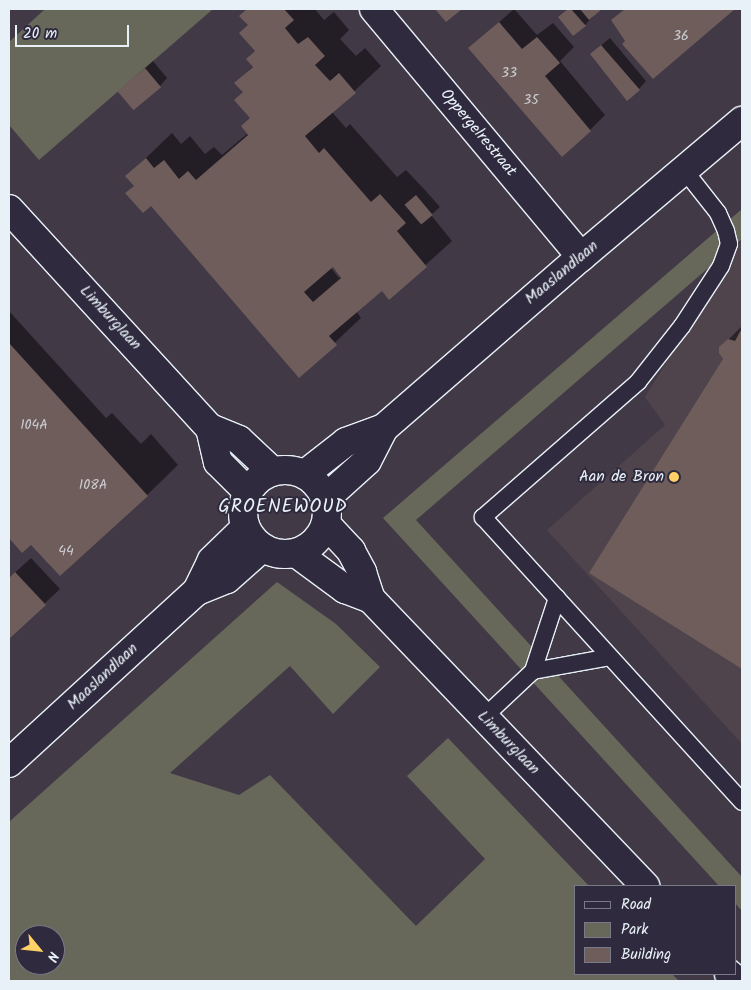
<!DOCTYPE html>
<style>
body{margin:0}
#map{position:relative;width:751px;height:990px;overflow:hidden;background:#423946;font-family:Kalam,sans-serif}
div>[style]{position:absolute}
.built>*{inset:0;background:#4f444c}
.green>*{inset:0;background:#67685a}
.shadow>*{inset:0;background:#0007}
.building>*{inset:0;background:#6e5d5b;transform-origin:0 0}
.roads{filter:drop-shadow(1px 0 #e8f1f8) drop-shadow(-1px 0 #e8f1f8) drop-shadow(0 1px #e8f1f8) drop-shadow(0 -1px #e8f1f8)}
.service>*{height:16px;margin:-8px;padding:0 8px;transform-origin:8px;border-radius:8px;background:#2f2a3d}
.minor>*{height:28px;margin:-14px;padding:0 14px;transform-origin:14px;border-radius:14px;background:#2f2a3d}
.tertiary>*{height:28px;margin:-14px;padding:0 14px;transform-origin:14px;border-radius:14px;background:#2f2a3d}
.tertiary>.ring{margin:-14px;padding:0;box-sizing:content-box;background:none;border:28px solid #2f2a3d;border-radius:50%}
.dots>*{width:14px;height:14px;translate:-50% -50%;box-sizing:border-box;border:2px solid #2f2a3d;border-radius:50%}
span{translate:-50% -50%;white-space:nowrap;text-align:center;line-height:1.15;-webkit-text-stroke:4px #2f2a3d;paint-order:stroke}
.number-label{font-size:14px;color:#caccd1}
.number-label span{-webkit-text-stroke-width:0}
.street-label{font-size:16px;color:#e8f1f8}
.poi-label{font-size:16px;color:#e8f1f8}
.right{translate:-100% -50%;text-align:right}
.quarter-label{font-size:19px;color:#e8f1f8;letter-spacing:1px}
.frame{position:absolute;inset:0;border:10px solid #e8f1f8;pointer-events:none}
.legend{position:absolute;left:574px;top:885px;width:162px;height:90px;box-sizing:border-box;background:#2f2a3d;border:1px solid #797a88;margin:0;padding:6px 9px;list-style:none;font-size:15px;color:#e8f1f8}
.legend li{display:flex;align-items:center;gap:10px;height:25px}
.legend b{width:25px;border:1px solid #797a88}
.north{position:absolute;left:15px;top:925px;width:50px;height:50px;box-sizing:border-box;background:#2f2a3d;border:1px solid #797a88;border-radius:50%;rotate:118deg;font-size:14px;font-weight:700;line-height:20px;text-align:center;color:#e8f1f8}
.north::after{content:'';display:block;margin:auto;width:18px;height:22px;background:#ffd166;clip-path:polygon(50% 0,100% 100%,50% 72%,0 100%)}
.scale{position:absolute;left:15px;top:25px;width:114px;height:22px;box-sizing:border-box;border:2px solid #e8f1f8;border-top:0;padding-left:6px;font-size:15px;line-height:18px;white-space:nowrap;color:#e8f1f8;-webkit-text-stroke:4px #2f2a3d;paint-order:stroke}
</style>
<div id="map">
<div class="built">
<div style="clip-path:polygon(742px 239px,742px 744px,547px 530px,665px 425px,645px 397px)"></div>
</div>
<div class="green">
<div style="clip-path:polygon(45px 9px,213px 9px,39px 160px,9px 125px,9px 42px)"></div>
<div style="clip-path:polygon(742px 209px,742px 239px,416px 520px,742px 877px,742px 911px,735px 903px,735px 886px,719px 886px,383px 518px)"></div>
<div style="clip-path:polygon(evenodd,277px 582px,336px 624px,380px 667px,333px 714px,290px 666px,170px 773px,239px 795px,270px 775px,416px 926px,485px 859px,407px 776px,448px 738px,589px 886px,575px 886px,575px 974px,672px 974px,679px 981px,9px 981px,9px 822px,277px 582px,25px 935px,55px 935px,55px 965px,25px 965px,25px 935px)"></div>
</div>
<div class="shadow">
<div style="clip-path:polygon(evenodd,248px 9px,315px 9px,324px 20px,334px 12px,349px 30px,340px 39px,356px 56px,365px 48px,381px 66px,332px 112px,346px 128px,350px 124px,397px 177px,406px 170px,424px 189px,440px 207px,431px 215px,452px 241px,389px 298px,382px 289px,356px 311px,361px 318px,299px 376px,151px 204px,127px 193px,135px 185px,127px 176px,172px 133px,181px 144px,190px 136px,205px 154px,214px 147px,222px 155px,248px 133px,251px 118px,244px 92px,236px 83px,253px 66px,247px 59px,256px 50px,249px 24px,241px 16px,248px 9px,333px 266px,341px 276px,339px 278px,331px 268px,333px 266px)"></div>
<div style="clip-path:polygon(514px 9px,537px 35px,553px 23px,574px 47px,560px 61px,605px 115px,590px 130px,470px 48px)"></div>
<div style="clip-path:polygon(568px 9px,600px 9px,585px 25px,560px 17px)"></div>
<div style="clip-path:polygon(625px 9px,733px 9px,653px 77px,613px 21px)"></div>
<div style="clip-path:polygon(610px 38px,646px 81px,639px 89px,599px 47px)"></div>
<div style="clip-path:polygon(153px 61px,167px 78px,160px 86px,127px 84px)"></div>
<div style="clip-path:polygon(9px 311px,106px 418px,112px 413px,141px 444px,151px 434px,178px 465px,147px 495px,9px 538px)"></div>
<div style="clip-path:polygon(742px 326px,742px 667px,591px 573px,725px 359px,720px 348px)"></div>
<div style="clip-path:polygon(31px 558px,60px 589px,9px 637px,9px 578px)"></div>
</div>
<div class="building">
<div style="clip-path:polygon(evenodd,247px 9px,284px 9px,294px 20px,285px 28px,298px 44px,308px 37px,325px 56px,315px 65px,330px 81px,339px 73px,356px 93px,305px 136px,319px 153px,324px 148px,371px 202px,380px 194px,406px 223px,397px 231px,427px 267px,389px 300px,382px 291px,329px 336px,337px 345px,299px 378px,151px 206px,143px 213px,125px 193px,134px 186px,125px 176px,146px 158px,154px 168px,164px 160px,179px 179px,188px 171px,196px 180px,248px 135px,241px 126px,250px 118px,234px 100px,243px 92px,234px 83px,253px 67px,246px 59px,255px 51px,239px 33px,248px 25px,239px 16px,247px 9px,333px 267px,341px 278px,313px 302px,304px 292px,333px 267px)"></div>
<div style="clip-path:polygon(435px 9px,462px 9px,446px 22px)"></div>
<div style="clip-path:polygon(568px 9px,571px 9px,586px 26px,573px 36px,558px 17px)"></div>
<div style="clip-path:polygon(580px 9px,602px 9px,589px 20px)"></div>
<div style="clip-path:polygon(625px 9px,735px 9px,653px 79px,622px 44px,625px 41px,611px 20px)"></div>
<div style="clip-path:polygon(499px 22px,522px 49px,537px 37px,560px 63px,545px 76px,591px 131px,562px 157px,468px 48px)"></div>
<div style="clip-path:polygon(601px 45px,640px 90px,627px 101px,590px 54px)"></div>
<div style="left:145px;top:68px;width:25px;height:36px;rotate:50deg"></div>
<div style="left:416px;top:195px;width:26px;height:15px;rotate:50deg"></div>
<div style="clip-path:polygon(742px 328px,742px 669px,589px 573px,723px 359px,719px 353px,719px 347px,728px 339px,735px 341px)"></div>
<div style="clip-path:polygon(9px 343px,148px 496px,60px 576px,31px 545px,22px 553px,9px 538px)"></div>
<div style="clip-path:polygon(15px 572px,46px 605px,9px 639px,9px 578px)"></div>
</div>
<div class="roads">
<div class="service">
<div style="left:685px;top:171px;width:53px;rotate:51.8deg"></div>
<div style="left:718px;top:213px;width:20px;rotate:66deg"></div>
<div style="left:726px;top:231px;width:13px;rotate:77deg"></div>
<div style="left:729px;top:244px;width:23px;rotate:110deg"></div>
<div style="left:721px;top:266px;width:72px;rotate:123deg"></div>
<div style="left:682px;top:326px;width:71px;rotate:128.2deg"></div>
<div style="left:638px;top:382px;width:206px;rotate:138.9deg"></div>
<div style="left:483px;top:517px;width:385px;rotate:47.7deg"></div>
<div style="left:533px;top:671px;width:78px;rotate:-10.3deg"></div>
<div style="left:483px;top:718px;width:69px;rotate:-43.2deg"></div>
<div style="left:533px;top:671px;width:77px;rotate:-71.8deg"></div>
</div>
<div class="minor">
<div style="left:374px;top:9px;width:323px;rotate:50.1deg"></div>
<div style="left:9px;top:209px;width:297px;rotate:47.5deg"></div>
<div style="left:210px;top:428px;width:31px;rotate:22deg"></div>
<div style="left:239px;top:440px;width:45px;rotate:43.2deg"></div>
<div style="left:210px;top:428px;width:35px;rotate:77deg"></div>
<div style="left:218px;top:462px;width:42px;rotate:45deg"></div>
<div style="left:326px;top:524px;width:37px;rotate:47deg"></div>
<div style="left:351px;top:551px;width:24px;rotate:62deg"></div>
<div style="left:362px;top:572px;width:28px;rotate:72deg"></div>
<div style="left:296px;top:553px;width:61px;rotate:36.3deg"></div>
<div style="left:345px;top:589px;width:28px;rotate:21deg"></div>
<div style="left:371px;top:599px;width:397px;rotate:46.3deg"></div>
<div style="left:729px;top:974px;width:11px;rotate:41deg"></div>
</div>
<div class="tertiary">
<div class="ring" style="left:243px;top:470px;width:56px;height:56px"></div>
<div style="left:305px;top:474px;width:52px;rotate:-38deg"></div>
<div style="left:346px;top:442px;width:40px;rotate:-20.2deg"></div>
<div style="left:326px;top:498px;width:55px;rotate:-42.1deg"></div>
<div style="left:367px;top:461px;width:37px;rotate:-63deg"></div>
<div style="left:384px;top:428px;width:261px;rotate:-41deg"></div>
<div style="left:581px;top:257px;width:211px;rotate:-40.2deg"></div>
<div style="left:197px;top:591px;width:32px;rotate:-22deg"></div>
<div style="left:227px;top:579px;width:47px;rotate:-41.5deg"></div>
<div style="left:9px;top:763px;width:255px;rotate:-42.5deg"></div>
<div style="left:197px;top:591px;width:34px;rotate:-64deg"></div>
<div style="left:212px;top:560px;width:46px;rotate:-44.1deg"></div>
</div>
</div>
<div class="dots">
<div style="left:674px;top:477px;background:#ffd166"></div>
</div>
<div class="number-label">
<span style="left:681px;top:36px">36</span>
<span style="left:509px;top:73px">33</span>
<span style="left:531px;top:100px">35</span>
<span style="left:34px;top:425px">104A</span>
<span style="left:93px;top:485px">108A</span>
<span style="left:66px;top:551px">44</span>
</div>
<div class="street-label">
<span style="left:478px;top:133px;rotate:50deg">Oppergelrestraat</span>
<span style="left:562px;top:273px;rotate:-40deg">Maaslandlaan</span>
<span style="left:110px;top:318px;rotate:47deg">Limburglaan</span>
<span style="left:103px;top:677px;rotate:-43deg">Maaslandlaan</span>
<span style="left:508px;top:743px;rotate:46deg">Limburglaan</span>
</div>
<div class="poi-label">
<span class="right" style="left:664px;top:477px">Aan de Bron</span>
</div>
<div class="quarter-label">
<span style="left:283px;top:508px">GROENEWOUD</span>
</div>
<div class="frame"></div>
<ul class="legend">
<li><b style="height:6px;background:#2f2a3d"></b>Road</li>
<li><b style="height:14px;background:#67685a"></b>Park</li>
<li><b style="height:14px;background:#6e5d5b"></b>Building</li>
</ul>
<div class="north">N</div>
<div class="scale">20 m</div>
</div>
